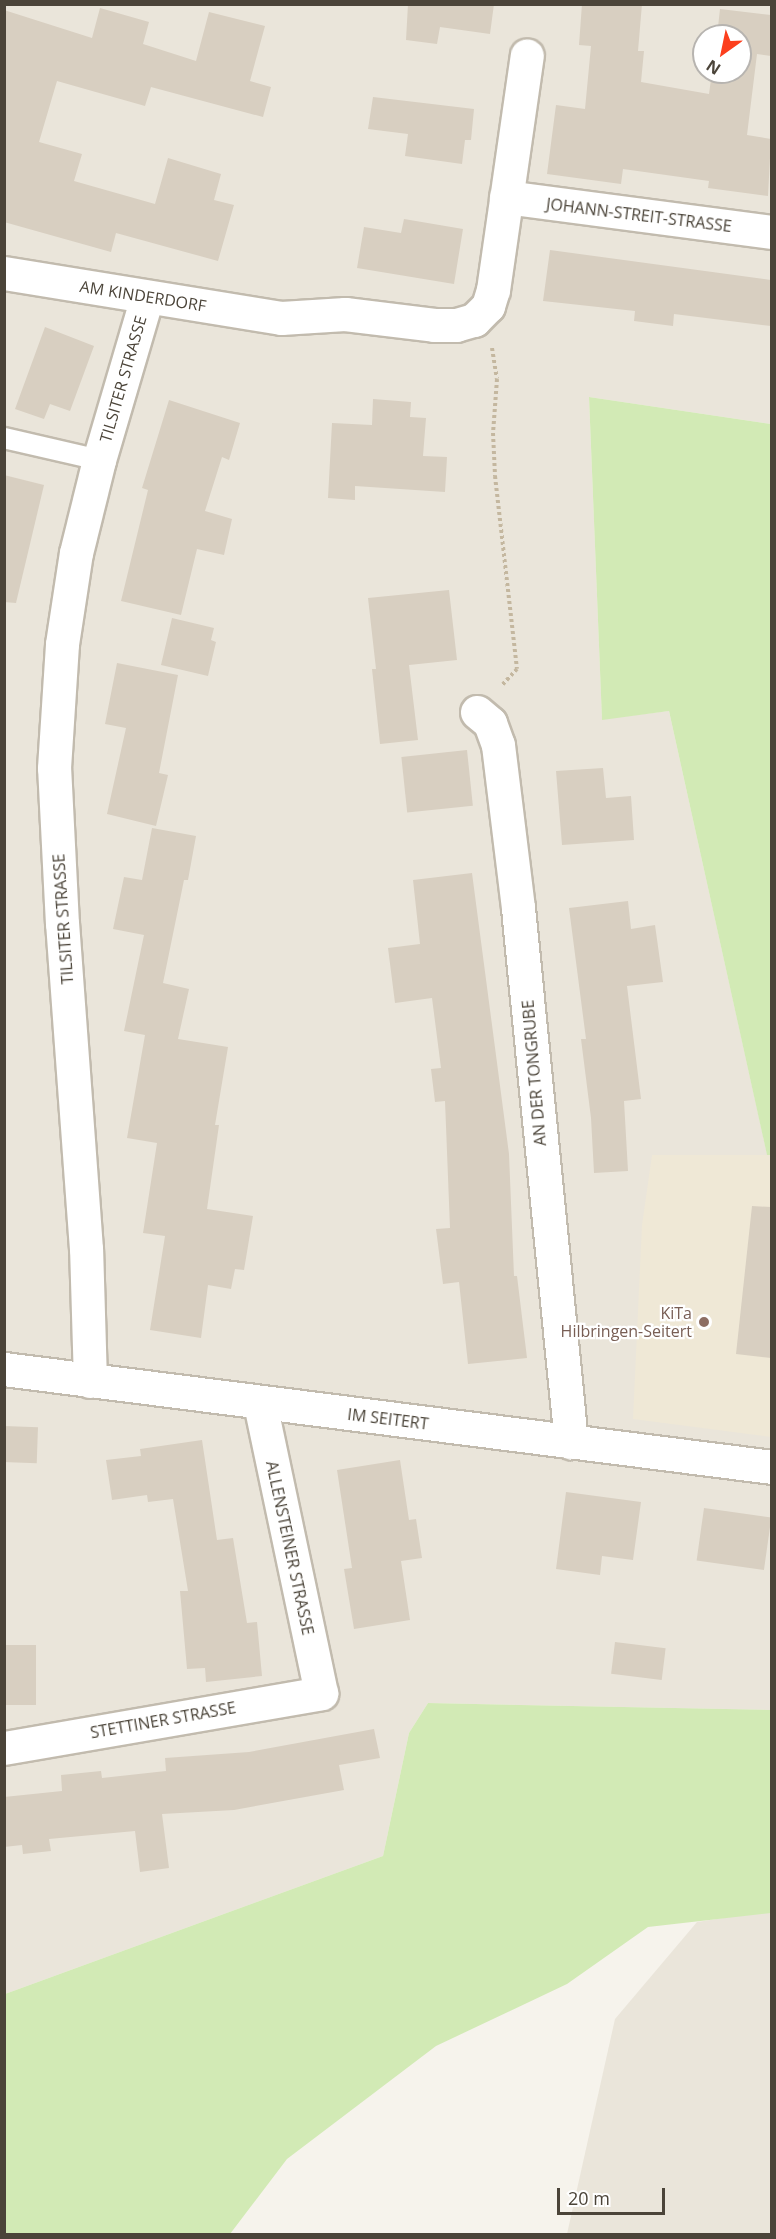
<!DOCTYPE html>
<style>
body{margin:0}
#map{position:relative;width:776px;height:2239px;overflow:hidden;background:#f6f3ec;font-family:"Open Sans",sans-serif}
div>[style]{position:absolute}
.residential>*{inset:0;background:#eae5da}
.education>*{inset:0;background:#efe8d6}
.green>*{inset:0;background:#d2eab5}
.building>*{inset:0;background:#d8cfc1;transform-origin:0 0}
.path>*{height:4px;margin-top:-2px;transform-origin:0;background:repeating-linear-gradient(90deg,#c4b79f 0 3px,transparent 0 6px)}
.roads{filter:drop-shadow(2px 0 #c2bbae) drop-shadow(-2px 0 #c2bbae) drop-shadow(0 2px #c2bbae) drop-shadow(0 -2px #c2bbae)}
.service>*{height:20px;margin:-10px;padding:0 10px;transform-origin:10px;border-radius:10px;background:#fff}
.minor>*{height:33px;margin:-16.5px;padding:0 16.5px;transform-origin:16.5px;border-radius:16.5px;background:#fff}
.dots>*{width:16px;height:16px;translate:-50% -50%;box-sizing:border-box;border:3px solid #fff;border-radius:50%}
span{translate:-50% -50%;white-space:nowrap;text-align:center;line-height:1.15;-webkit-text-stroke:4.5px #fff;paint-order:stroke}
.street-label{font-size:16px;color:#4b4439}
.education-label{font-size:16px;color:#785e54}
.right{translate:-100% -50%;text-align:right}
.frame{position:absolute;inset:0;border:6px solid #4b4439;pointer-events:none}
.north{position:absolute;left:692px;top:24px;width:60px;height:60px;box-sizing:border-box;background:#fff;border:2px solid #b7b4b0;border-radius:50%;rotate:213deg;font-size:16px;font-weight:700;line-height:24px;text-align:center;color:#4b4439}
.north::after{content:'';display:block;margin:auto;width:21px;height:27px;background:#fc3f1d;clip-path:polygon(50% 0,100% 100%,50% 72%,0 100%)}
.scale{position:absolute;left:557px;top:2188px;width:108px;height:27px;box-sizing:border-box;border:3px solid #4b4439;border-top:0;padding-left:8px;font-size:18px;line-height:21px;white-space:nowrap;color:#4b4439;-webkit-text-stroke:4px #fff;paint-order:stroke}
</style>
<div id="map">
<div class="residential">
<div style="clip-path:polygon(evenodd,5px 5px,771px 5px,771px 424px,589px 397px,602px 719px,669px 711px,767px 1154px,771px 1155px,771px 1710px,428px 1703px,409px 1733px,383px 1856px,5px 1994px,5px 5px,704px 36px,740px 36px,740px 72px,704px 72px,704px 36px)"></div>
<div style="clip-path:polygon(763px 1912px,771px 1913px,771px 2234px,567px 2234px,615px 2019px,697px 1922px)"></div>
</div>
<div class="education">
<div style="clip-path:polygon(652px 1155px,771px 1155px,771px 1437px,633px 1419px,642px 1225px)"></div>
</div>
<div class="green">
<div style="clip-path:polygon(589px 397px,771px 424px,771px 1155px,767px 1155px,669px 711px,602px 720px)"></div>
<div style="clip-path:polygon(428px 1703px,771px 1710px,771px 1913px,648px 1927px,567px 1984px,436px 2046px,287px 2159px,230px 2234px,5px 2234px,5px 1994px,383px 1856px,409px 1733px)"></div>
</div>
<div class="building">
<div style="clip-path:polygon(408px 4px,494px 4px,490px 34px,440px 27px,437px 44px,406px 40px)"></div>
<div style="clip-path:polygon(582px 4px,642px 4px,638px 51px,644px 51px,641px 82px,709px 94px,712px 72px,740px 72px,740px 36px,717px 36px,720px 9px,771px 15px,771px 56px,757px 54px,747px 135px,771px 139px,768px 196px,708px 188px,709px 181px,623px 169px,621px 184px,547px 174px,556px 105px,585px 109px,591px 46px,579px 45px)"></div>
<div style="clip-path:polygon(100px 8px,149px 22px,143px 44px,196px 61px,209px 12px,265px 26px,250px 81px,271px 87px,263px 117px,151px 87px,145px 106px,57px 81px,39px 142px,82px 154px,74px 181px,155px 204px,168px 158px,221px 174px,214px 200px,234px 205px,218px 261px,116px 233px,111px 252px,4px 222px,4px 10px,92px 38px)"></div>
<div style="clip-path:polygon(373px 97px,474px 109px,471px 140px,465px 140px,462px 164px,405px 156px,408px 134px,368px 129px)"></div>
<div style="clip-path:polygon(404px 219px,463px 229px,454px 284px,357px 268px,364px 227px,401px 233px)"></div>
<div style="clip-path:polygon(550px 250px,771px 280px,771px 326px,674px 314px,673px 326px,634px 321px,635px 311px,543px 301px)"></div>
<div style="clip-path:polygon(45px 327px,94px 346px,70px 411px,50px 404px,44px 419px,15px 409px)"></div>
<div style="clip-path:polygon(373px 399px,411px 402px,410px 417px,426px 418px,423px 456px,447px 457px,445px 492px,355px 486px,355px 500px,328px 498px,332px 423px,372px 425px)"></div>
<div style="clip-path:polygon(169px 400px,240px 423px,229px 460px,222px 457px,205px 511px,232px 519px,224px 555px,197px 549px,181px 615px,121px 601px,148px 490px,142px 488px)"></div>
<div style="clip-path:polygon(4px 475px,44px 485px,16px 603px,4px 602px)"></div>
<div style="clip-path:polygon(449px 590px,457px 660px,409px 665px,418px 740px,380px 744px,372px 669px,376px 669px,368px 598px)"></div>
<div style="clip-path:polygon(172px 618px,214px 628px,211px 640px,216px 642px,208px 676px,161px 665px)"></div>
<div style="clip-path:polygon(117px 663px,178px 675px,159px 773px,168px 775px,156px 826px,107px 814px,126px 728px,105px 724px)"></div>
<div style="left:467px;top:750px;width:56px;height:66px;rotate:84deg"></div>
<div style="clip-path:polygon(603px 768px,606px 798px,631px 796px,634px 840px,562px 845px,556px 771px)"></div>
<div style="clip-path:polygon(152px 828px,196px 836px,188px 880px,184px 880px,163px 983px,189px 989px,178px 1039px,228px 1047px,215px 1125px,219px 1125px,207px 1209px,253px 1216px,244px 1270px,235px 1269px,231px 1289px,208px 1285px,201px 1338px,150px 1330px,165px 1236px,143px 1233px,157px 1143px,127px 1138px,145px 1035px,124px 1031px,144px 935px,113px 929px,124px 877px,142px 880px)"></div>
<div style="clip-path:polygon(472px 873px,509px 1154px,514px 1276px,517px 1276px,527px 1358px,468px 1364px,459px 1282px,443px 1284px,436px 1229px,450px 1228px,445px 1101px,435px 1102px,431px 1069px,441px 1068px,432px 998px,395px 1003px,388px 948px,420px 944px,413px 880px)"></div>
<div style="clip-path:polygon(628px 901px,631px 929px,655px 925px,663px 982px,627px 986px,641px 1099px,624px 1101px,628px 1171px,594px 1173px,591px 1118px,581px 1039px,586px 1039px,569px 908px)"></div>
<div style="clip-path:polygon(752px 1206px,771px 1207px,771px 1358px,736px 1354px)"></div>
<div style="left:4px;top:1426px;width:34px;height:36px;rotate:2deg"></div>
<div style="clip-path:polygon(202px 1440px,217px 1540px,233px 1538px,247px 1623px,257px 1622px,262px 1676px,206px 1682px,205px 1668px,187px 1669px,180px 1591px,188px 1591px,173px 1499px,148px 1502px,147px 1495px,112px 1500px,106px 1460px,141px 1456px,140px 1449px)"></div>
<div style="clip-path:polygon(400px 1460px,409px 1520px,416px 1519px,422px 1558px,401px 1561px,410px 1620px,354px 1629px,344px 1569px,352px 1568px,337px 1470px)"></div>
<div style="clip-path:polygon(566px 1492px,641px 1502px,633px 1560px,602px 1556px,600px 1575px,556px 1569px)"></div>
<div style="left:704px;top:1508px;width:68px;height:53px;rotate:8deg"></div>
<div style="left:615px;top:1642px;width:51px;height:32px;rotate:7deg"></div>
<div style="left:4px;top:1645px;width:32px;height:60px"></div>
<div style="clip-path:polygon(374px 1729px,380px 1758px,339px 1765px,344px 1790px,234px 1810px,162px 1814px,169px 1868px,140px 1872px,135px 1831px,49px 1839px,51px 1851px,23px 1854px,22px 1845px,4px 1847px,4px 1797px,62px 1791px,61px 1775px,101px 1771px,102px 1778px,166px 1771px,165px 1758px,249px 1752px)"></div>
</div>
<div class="path">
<div style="left:492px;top:348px;width:31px;rotate:81deg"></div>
<div style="left:497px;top:379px;width:54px;rotate:94.2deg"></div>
<div style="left:493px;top:433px;width:43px;rotate:87.3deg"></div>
<div style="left:495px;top:476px;width:194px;rotate:83.5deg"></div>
<div style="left:517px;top:669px;width:23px;rotate:133deg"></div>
</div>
<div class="roads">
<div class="service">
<div style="left:4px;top:438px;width:98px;rotate:13deg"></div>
</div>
<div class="minor">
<div style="left:506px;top:197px;width:268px;rotate:7.5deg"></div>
<div style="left:4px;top:273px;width:281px;rotate:9.2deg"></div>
<div style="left:281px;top:318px;width:64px;rotate:-3.6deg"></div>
<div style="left:345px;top:314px;width:90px;rotate:7deg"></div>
<div style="left:434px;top:325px;width:22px"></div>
<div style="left:456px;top:325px;width:19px;rotate:-16deg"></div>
<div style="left:474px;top:320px;width:20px;rotate:-45deg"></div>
<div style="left:488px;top:306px;width:17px;rotate:-73deg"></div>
<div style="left:493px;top:290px;width:237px;rotate:-81.8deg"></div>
<div style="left:477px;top:712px;width:17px;rotate:40deg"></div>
<div style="left:490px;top:723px;width:23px;rotate:70deg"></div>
<div style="left:498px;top:745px;width:164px;rotate:83deg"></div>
<div style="left:518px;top:908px;width:537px;rotate:84.33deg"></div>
<div style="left:4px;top:1369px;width:774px;rotate:7.27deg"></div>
<div style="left:90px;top:1381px;width:132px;rotate:-91.7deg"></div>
<div style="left:86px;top:1249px;width:326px;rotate:-94.2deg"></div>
<div style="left:62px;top:924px;width:156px;rotate:-92.9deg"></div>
<div style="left:54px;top:768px;width:124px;rotate:-86.3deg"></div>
<div style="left:62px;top:644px;width:92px;rotate:-81.3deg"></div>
<div style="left:76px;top:553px;width:96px;rotate:-76.1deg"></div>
<div style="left:99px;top:460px;width:170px;rotate:-73.6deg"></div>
<div style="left:4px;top:1748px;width:322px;rotate:-9.8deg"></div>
<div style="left:321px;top:1693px;width:296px;rotate:-101.9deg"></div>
</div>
</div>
<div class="dots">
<div style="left:704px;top:1322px;background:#8d6e63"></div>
</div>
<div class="street-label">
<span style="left:639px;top:215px;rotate:7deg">JOHANN-STREIT-STRASSE</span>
<span style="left:143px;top:296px;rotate:9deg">AM KINDERDORF</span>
<span style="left:123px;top:379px;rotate:-74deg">TILSITER STRASSE</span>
<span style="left:63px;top:919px;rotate:-94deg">TILSITER STRASSE</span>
<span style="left:534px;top:1073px;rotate:-95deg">AN DER TONGRUBE</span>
<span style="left:388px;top:1419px;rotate:7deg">IM SEITERT</span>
<span style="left:290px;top:1548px;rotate:78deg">ALLENSTEINER STRASSE</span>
<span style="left:163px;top:1720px;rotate:-10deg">STETTINER STRASSE</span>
</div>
<div class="education-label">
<span class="right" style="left:692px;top:1322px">KiTa<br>Hilbringen-Seitert</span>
</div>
<div class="frame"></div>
<div class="north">N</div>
<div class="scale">20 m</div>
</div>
